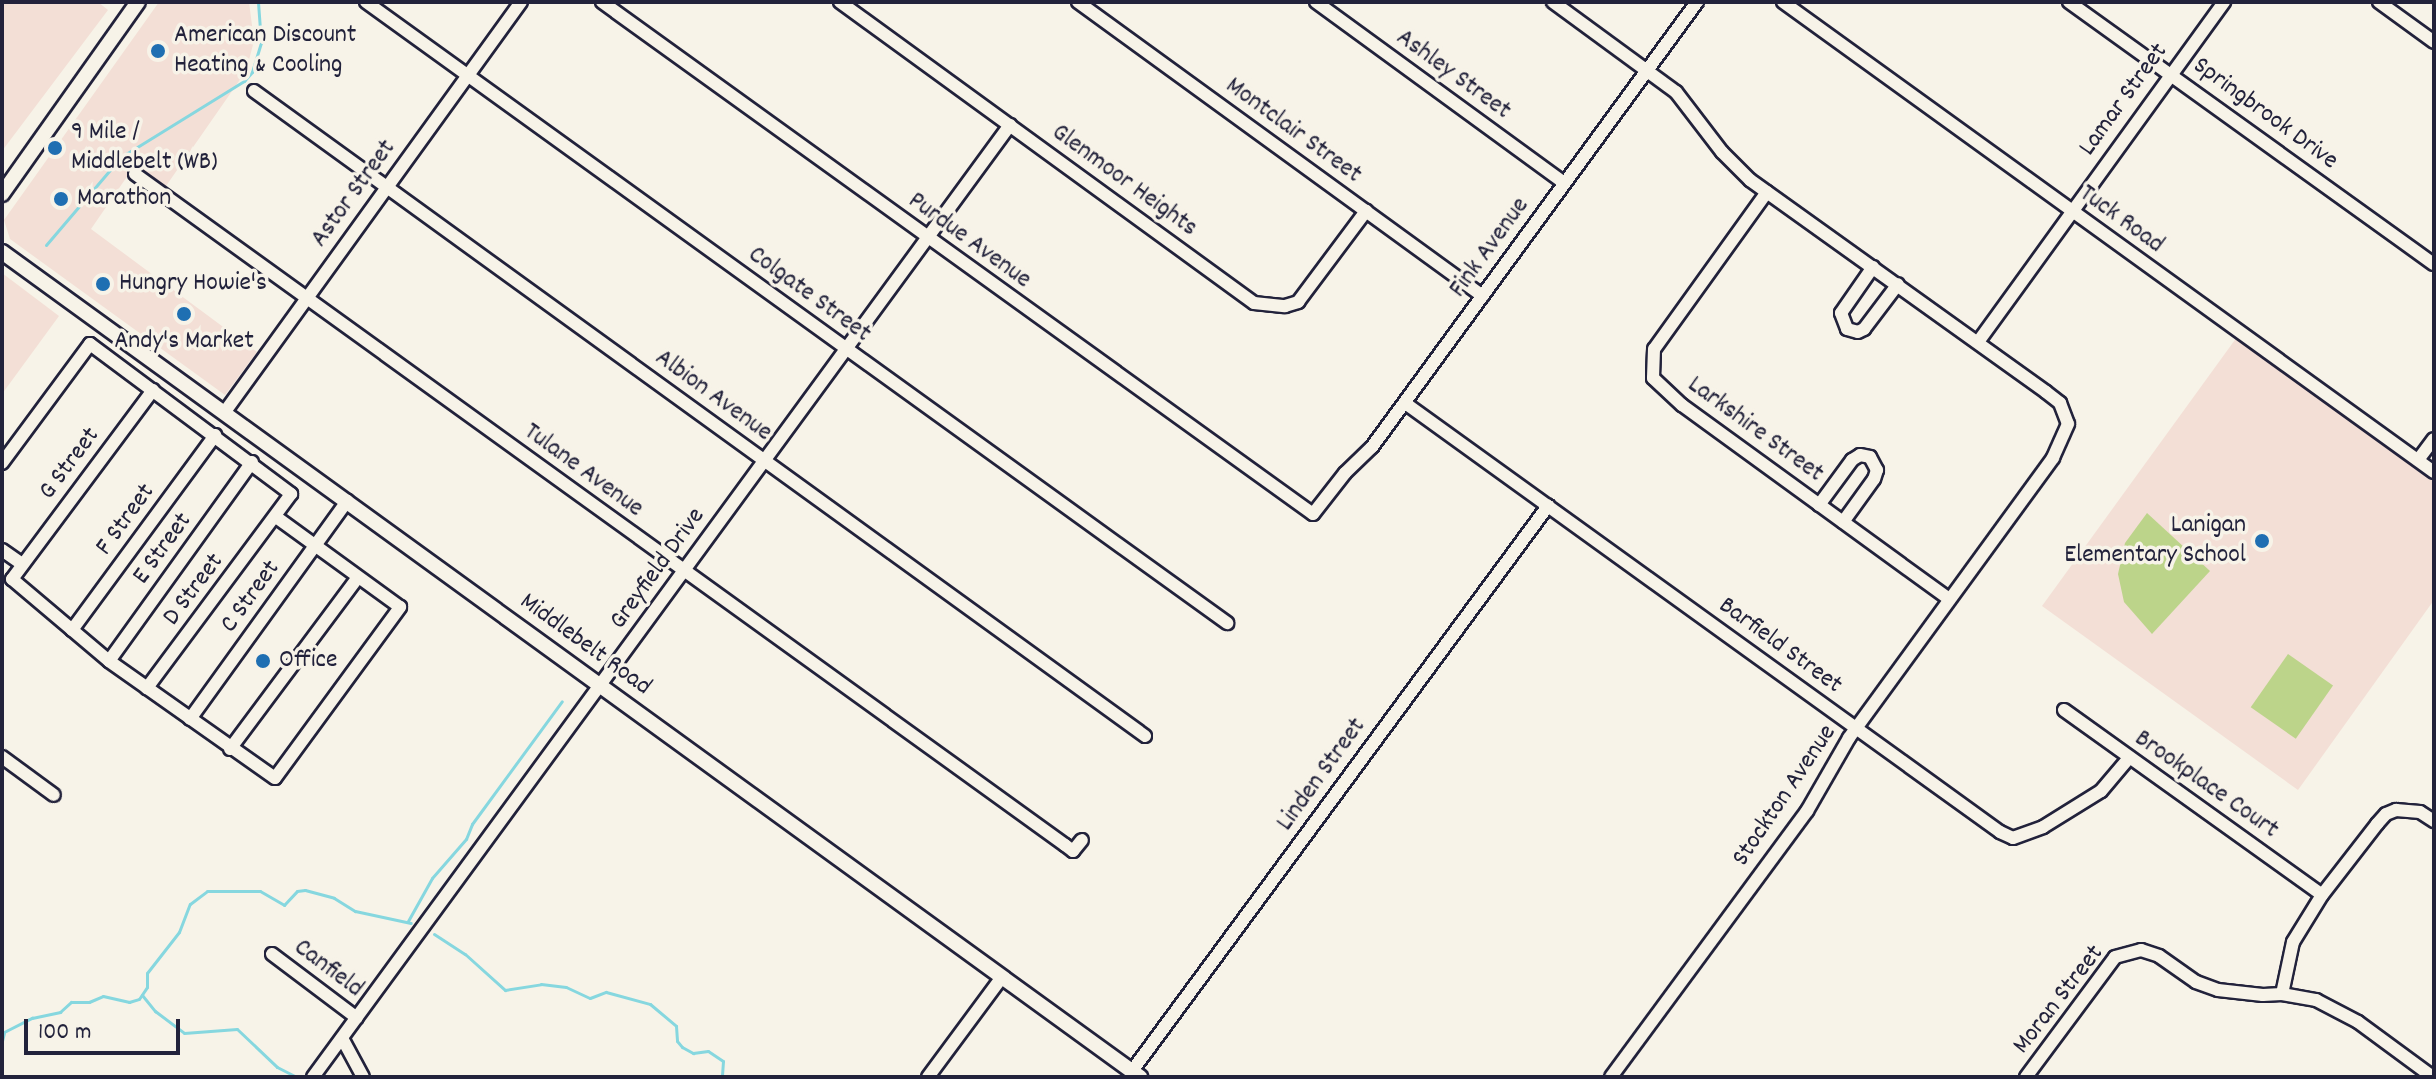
<!DOCTYPE html>
<style>
body{margin:0}
#map{position:relative;width:2436px;height:1079px;overflow:hidden;background:#f7f3e8;font-family:Dekko,sans-serif}
div>[style]{position:absolute}
.built>*{inset:0;background:#f3dfd6}
.green>*{inset:0;background:#bcd48a;transform-origin:0 0}
.stream>*{height:3px;margin:-1.5px;padding:0 1.5px;transform-origin:1.5px;border-radius:1.5px;background:#86d7df}
.roads{filter:drop-shadow(2px 0 #22223b) drop-shadow(-2px 0 #22223b) drop-shadow(0 2px #22223b) drop-shadow(0 -2px #22223b)}
.minor>*{height:12px;margin:-6px;padding:0 6px;transform-origin:6px;border-radius:6px;background:#f7f3e8}
.tertiary>*{height:14px;margin:-7px;padding:0 7px;transform-origin:7px;border-radius:7px;background:#f7f3e8}
.dots>*{width:22px;height:22px;translate:-50% -50%;box-sizing:border-box;border:4px solid #f7f3e8;border-radius:50%}
span{translate:-50% -50%;white-space:nowrap;text-align:center;line-height:1.15;-webkit-text-stroke:7px #f7f3e8;paint-order:stroke}
.poi-label{font-size:26px;color:#22223b}
.left{translate:0 -50%;text-align:left}
.right{translate:-100% -50%;text-align:right}
.street-label{font-size:26px;color:#22223b}
.frame{position:absolute;inset:0;border:4px solid #22223b;pointer-events:none}
.scale{position:absolute;left:24px;top:1019px;width:156px;height:36px;box-sizing:border-box;border:4px solid #22223b;border-top:0;padding-left:10px;font-size:24px;line-height:28px;white-space:nowrap;color:#22223b;-webkit-text-stroke:6px #f7f3e8;paint-order:stroke}
</style>
<div id="map">
<div class="built">
<div style="clip-path:polygon(2px 2px,98px 2px,108px 10px,2px 151px)"></div>
<div style="clip-path:polygon(159px 2px,249px 2px,254px 41px,246px 71px,166px 186px,135px 165px,91px 229px,257px 352px,225px 395px,10px 239px,4px 220px)"></div>
<div style="clip-path:polygon(2px 273px,59px 316px,2px 394px)"></div>
<div style="clip-path:polygon(2237px 337px,2434px 482px,2434px 600px,2298px 790px,2042px 606px)"></div>
</div>
<div class="green">
<div style="clip-path:polygon(2147px 513px,2210px 571px,2152px 634px,2124px 602px,2118px 574px,2125px 543px)"></div>
<div style="left:2288px;top:654px;width:55px;height:65px;rotate:35deg"></div>
</div>
<div class="stream">
<div style="left:46px;top:245px;width:116px;rotate:-49.6deg"></div>
<div style="left:121px;top:157px;width:145px;rotate:-31.7deg"></div>
<div style="left:244px;top:81px;width:12px;rotate:-48deg"></div>
<div style="left:252px;top:72px;width:30px;rotate:-73deg"></div>
<div style="left:261px;top:43px;width:41px;rotate:-94.2deg"></div>
<div style="left:408px;top:921px;width:49px;rotate:-60.8deg"></div>
<div style="left:432px;top:878px;width:52px;rotate:-48.9deg"></div>
<div style="left:466px;top:839px;width:16px;rotate:-68deg"></div>
<div style="left:472px;top:824px;width:152px;rotate:-53.8deg"></div>
<div style="left:434px;top:934px;width:37px;rotate:33deg"></div>
<div style="left:465px;top:954px;width:54px;rotate:42deg"></div>
<div style="left:505px;top:990px;width:36px;rotate:-9deg"></div>
<div style="left:541px;top:984px;width:25px;rotate:7deg"></div>
<div style="left:566px;top:987px;width:26px;rotate:25deg"></div>
<div style="left:590px;top:998px;width:17px;rotate:-21deg"></div>
<div style="left:606px;top:992px;width:46px;rotate:15.3deg"></div>
<div style="left:650px;top:1004px;width:34px;rotate:40deg"></div>
<div style="left:676px;top:1026px;width:15px;rotate:86deg"></div>
<div style="left:677px;top:1041px;width:8px;rotate:50deg"></div>
<div style="left:682px;top:1047px;width:13px;rotate:29deg"></div>
<div style="left:693px;top:1053px;width:15px;rotate:-8deg"></div>
<div style="left:708px;top:1051px;width:18px;rotate:34deg"></div>
<div style="left:723px;top:1061px;width:16px;rotate:94deg"></div>
<div style="left:142px;top:995px;width:21px;rotate:51deg"></div>
<div style="left:155px;top:1011px;width:36px;rotate:37deg"></div>
<div style="left:184px;top:1033px;width:53px;rotate:-4.3deg"></div>
<div style="left:237px;top:1029px;width:55px;rotate:43.5deg"></div>
<div style="left:277px;top:1067px;width:22px;rotate:27deg"></div>
<div style="left:2px;top:1033px;width:34px;rotate:-27deg"></div>
<div style="left:32px;top:1018px;width:29px;rotate:-12deg"></div>
<div style="left:60px;top:1012px;width:15px;rotate:-42deg"></div>
<div style="left:71px;top:1002px;width:18px"></div>
<div style="left:89px;top:1002px;width:15px;rotate:-23deg"></div>
<div style="left:103px;top:996px;width:27px;rotate:13deg"></div>
<div style="left:129px;top:1002px;width:10px;rotate:-17deg"></div>
<div style="left:139px;top:999px;width:14px;rotate:-56deg"></div>
<div style="left:147px;top:987px;width:14px;rotate:-90deg"></div>
<div style="left:147px;top:973px;width:52px;rotate:-52deg"></div>
<div style="left:179px;top:932px;width:30px;rotate:-69deg"></div>
<div style="left:190px;top:904px;width:21px;rotate:-37deg"></div>
<div style="left:207px;top:891px;width:53px"></div>
<div style="left:260px;top:891px;width:28px;rotate:30deg"></div>
<div style="left:284px;top:905px;width:19px;rotate:-47deg"></div>
<div style="left:297px;top:891px;width:8px;rotate:-7deg"></div>
<div style="left:305px;top:890px;width:30px;rotate:15deg"></div>
<div style="left:334px;top:898px;width:25px;rotate:32deg"></div>
<div style="left:355px;top:911px;width:57px;rotate:12.1deg"></div>
<div style="left:2px;top:1041px;width:8px;rotate:-76deg"></div>
</div>
<div class="roads">
<div class="minor">
<div style="left:366px;top:2px;width:1062px;rotate:35.8deg"></div>
<div style="left:602px;top:2px;width:876px;rotate:35.76deg"></div>
<div style="left:1313px;top:514px;width:52px;rotate:-52deg"></div>
<div style="left:1345px;top:473px;width:37px;rotate:-44deg"></div>
<div style="left:1372px;top:447px;width:551px;rotate:-53.86deg"></div>
<div style="left:840px;top:2px;width:512px;rotate:36.02deg"></div>
<div style="left:1254px;top:303px;width:31px;rotate:6deg"></div>
<div style="left:1285px;top:306px;width:14px;rotate:-17deg"></div>
<div style="left:1298px;top:302px;width:114px;rotate:-53.2deg"></div>
<div style="left:1078px;top:2px;width:500px;rotate:36deg"></div>
<div style="left:1316px;top:2px;width:307px;rotate:36.1deg"></div>
<div style="left:1553px;top:2px;width:152px;rotate:36.2deg"></div>
<div style="left:1676px;top:92px;width:76px;rotate:52.5deg"></div>
<div style="left:1722px;top:152px;width:40px;rotate:45deg"></div>
<div style="left:1750px;top:180px;width:364px;rotate:35.6deg"></div>
<div style="left:2046px;top:392px;width:18px;rotate:38deg"></div>
<div style="left:2060px;top:403px;width:22px;rotate:69deg"></div>
<div style="left:2068px;top:424px;width:37px;rotate:114deg"></div>
<div style="left:2053px;top:458px;width:346px;rotate:126.1deg"></div>
<div style="left:1849px;top:738px;width:84px;rotate:119.9deg"></div>
<div style="left:1807px;top:811px;width:330px;rotate:126.4deg"></div>
<div style="left:1783px;top:2px;width:803px;rotate:35.83deg"></div>
<div style="left:2069px;top:2px;width:449px;rotate:35.7deg"></div>
<div style="left:2379px;top:2px;width:68px;rotate:36deg"></div>
<div style="left:254px;top:91px;width:1100px;rotate:35.9deg"></div>
<div style="left:135px;top:174px;width:1147px;rotate:35.81deg"></div>
<div style="left:1065px;top:845px;width:10px;rotate:37deg"></div>
<div style="left:1073px;top:851px;width:14px;rotate:-51deg"></div>
<div style="left:1767px;top:192px;width:193px;rotate:125.7deg"></div>
<div style="left:1654px;top:349px;width:29px;rotate:92deg"></div>
<div style="left:1653px;top:378px;width:40px;rotate:43deg"></div>
<div style="left:1682px;top:405px;width:330px;rotate:36deg"></div>
<div style="left:1873px;top:267px;width:56px;rotate:124.8deg"></div>
<div style="left:1841px;top:313px;width:17px;rotate:69deg"></div>
<div style="left:1847px;top:329px;width:11px;rotate:15deg"></div>
<div style="left:1858px;top:332px;width:7px;rotate:-27deg"></div>
<div style="left:1864px;top:329px;width:56px;rotate:-52.9deg"></div>
<div style="left:1978px;top:342px;width:420px;rotate:-54.1deg"></div>
<div style="left:153px;top:390px;width:236px;rotate:126.7deg"></div>
<div style="left:12px;top:579px;width:127px;rotate:40.2deg"></div>
<div style="left:109px;top:661px;width:203px;rotate:35.2deg"></div>
<div style="left:275px;top:778px;width:212px;rotate:-53.8deg"></div>
<div style="left:400px;top:607px;width:153px;rotate:-144deg"></div>
<div style="left:1405px;top:403px;width:734px;rotate:35.79deg"></div>
<div style="left:2000px;top:832px;width:14px;rotate:25deg"></div>
<div style="left:2013px;top:838px;width:32px;rotate:-20deg"></div>
<div style="left:2043px;top:827px;width:68px;rotate:-31.8deg"></div>
<div style="left:2101px;top:791px;width:43px;rotate:-49.7deg"></div>
<div style="left:224px;top:413px;width:507px;rotate:-54.15deg"></div>
<div style="left:2418px;top:460px;width:26px;rotate:-53deg"></div>
<div style="left:2px;top:463px;width:148px;rotate:-53.5deg"></div>
<div style="left:90px;top:344px;width:251px;rotate:36.7deg"></div>
<div style="left:291px;top:494px;width:242px;rotate:126.6deg"></div>
<div style="left:1819px;top:505px;width:56px;rotate:-53.7deg"></div>
<div style="left:1852px;top:460px;width:9px;rotate:-32deg"></div>
<div style="left:1860px;top:455px;width:10px;rotate:11deg"></div>
<div style="left:1870px;top:457px;width:15px;rotate:62deg"></div>
<div style="left:1877px;top:470px;width:9px;rotate:108deg"></div>
<div style="left:1874px;top:479px;width:53px;rotate:125.8deg"></div>
<div style="left:2px;top:550px;width:24px;rotate:35deg"></div>
<div style="left:72px;top:630px;width:242px;rotate:-53.7deg"></div>
<div style="left:109px;top:661px;width:245px;rotate:-54.3deg"></div>
<div style="left:2064px;top:710px;width:317px;rotate:35.6deg"></div>
<div style="left:190px;top:719px;width:269px;rotate:-54.2deg"></div>
<div style="left:230px;top:749px;width:214px;rotate:-53.3deg"></div>
<div style="left:2px;top:757px;width:64px;rotate:36.2deg"></div>
<div style="left:272px;top:954px;width:106px;rotate:37deg"></div>
<div style="left:2282px;top:994px;width:53px;rotate:-78.1deg"></div>
<div style="left:2293px;top:942px;width:55px;rotate:-58.3deg"></div>
<div style="left:2322px;top:895px;width:90px;rotate:-52.2deg"></div>
<div style="left:2377px;top:824px;width:13px;rotate:-48deg"></div>
<div style="left:2386px;top:814px;width:11px;rotate:-22deg"></div>
<div style="left:2396px;top:810px;width:24px;rotate:5deg"></div>
<div style="left:2420px;top:812px;width:17px;rotate:33deg"></div>
<div style="left:342px;top:1038px;width:44px;rotate:61.7deg"></div>
<div style="left:1132px;top:1071px;width:702px;rotate:-53.64deg"></div>
<div style="left:313px;top:1077px;width:1180px;rotate:-53.79deg"></div>
<div style="left:928px;top:1077px;width:124px;rotate:-53.5deg"></div>
<div style="left:2026px;top:1077px;width:149px;rotate:-53.4deg"></div>
<div style="left:2115px;top:957px;width:27px;rotate:-15deg"></div>
<div style="left:2141px;top:950px;width:19px;rotate:18deg"></div>
<div style="left:2159px;top:956px;width:45px;rotate:35.1deg"></div>
<div style="left:2196px;top:982px;width:23px;rotate:20deg"></div>
<div style="left:2218px;top:990px;width:45px;rotate:6.3deg"></div>
<div style="left:2263px;top:995px;width:19px;rotate:-3deg"></div>
<div style="left:2282px;top:994px;width:35px;rotate:10deg"></div>
<div style="left:2316px;top:1000px;width:47px;rotate:27.6deg"></div>
<div style="left:2358px;top:1022px;width:93px;rotate:36.3deg"></div>
</div>
<div class="tertiary">
<div style="left:2px;top:194px;width:235px;rotate:-54.7deg"></div>
<div style="left:2px;top:252px;width:1406px;rotate:35.94deg"></div>
</div>
</div>
<div class="dots">
<div style="left:158px;top:51px;background:#1f6fb2"></div>
<div style="left:55px;top:148px;background:#1f6fb2"></div>
<div style="left:61px;top:199px;background:#1f6fb2"></div>
<div style="left:103px;top:284px;background:#1f6fb2"></div>
<div style="left:184px;top:314px;background:#1f6fb2"></div>
<div style="left:2262px;top:541px;background:#1f6fb2"></div>
<div style="left:263px;top:661px;background:#1f6fb2"></div>
</div>
<div class="poi-label">
<span class="left" style="left:174px;top:51px">American Discount<br>Heating &amp; Cooling</span>
<span class="left" style="left:71px;top:148px">9 Mile /<br>Middlebelt (WB)</span>
<span class="left" style="left:77px;top:199px">Marathon</span>
<span class="left" style="left:119px;top:284px">Hungry Howie's</span>
<span style="left:184px;top:342px">Andy's Market</span>
<span class="right" style="left:2246px;top:541px">Lanigan<br>Elementary School</span>
<span class="left" style="left:279px;top:661px">Office</span>
</div>
<div class="street-label">
<span style="left:1453px;top:75px;rotate:36deg">Ashley Street</span>
<span style="left:2124px;top:100px;rotate:-54deg">Lamar Street</span>
<span style="left:2265px;top:114px;rotate:36deg">Springbrook Drive</span>
<span style="left:1293px;top:131px;rotate:36deg">Montclair Street</span>
<span style="left:1124px;top:181px;rotate:36deg">Glenmoor Heights</span>
<span style="left:354px;top:194px;rotate:-54deg">Astor Street</span>
<span style="left:2121px;top:220px;rotate:36deg">Tuck Road</span>
<span style="left:969px;top:241px;rotate:36deg">Purdue Avenue</span>
<span style="left:1490px;top:248px;rotate:-54deg">Fink Avenue</span>
<span style="left:809px;top:295px;rotate:36deg">Colgate Street</span>
<span style="left:713px;top:396px;rotate:36deg">Albion Avenue</span>
<span style="left:1755px;top:430px;rotate:36deg">Larkshire Street</span>
<span style="left:70px;top:464px;rotate:-53deg">G Street</span>
<span style="left:583px;top:471px;rotate:36deg">Tulane Avenue</span>
<span style="left:126px;top:520px;rotate:-54deg">F Street</span>
<span style="left:163px;top:549px;rotate:-54deg">E Street</span>
<span style="left:658px;top:569px;rotate:-54deg">Greyfield Drive</span>
<span style="left:194px;top:590px;rotate:-53deg">D Street</span>
<span style="left:251px;top:597px;rotate:-54deg">C Street</span>
<span style="left:585px;top:645px;rotate:36deg">Middlebelt Road</span>
<span style="left:1780px;top:646px;rotate:36deg">Barfield Street</span>
<span style="left:1322px;top:775px;rotate:-54deg">Linden Street</span>
<span style="left:2206px;top:785px;rotate:35deg">Brookplace Court</span>
<span style="left:1785px;top:796px;rotate:-56deg">Stockton Avenue</span>
<span style="left:328px;top:969px;rotate:37deg">Canfield</span>
<span style="left:2059px;top:1000px;rotate:-52deg">Moran Street</span>
</div>
<div class="frame"></div>
<div class="scale">100 m</div>
</div>
